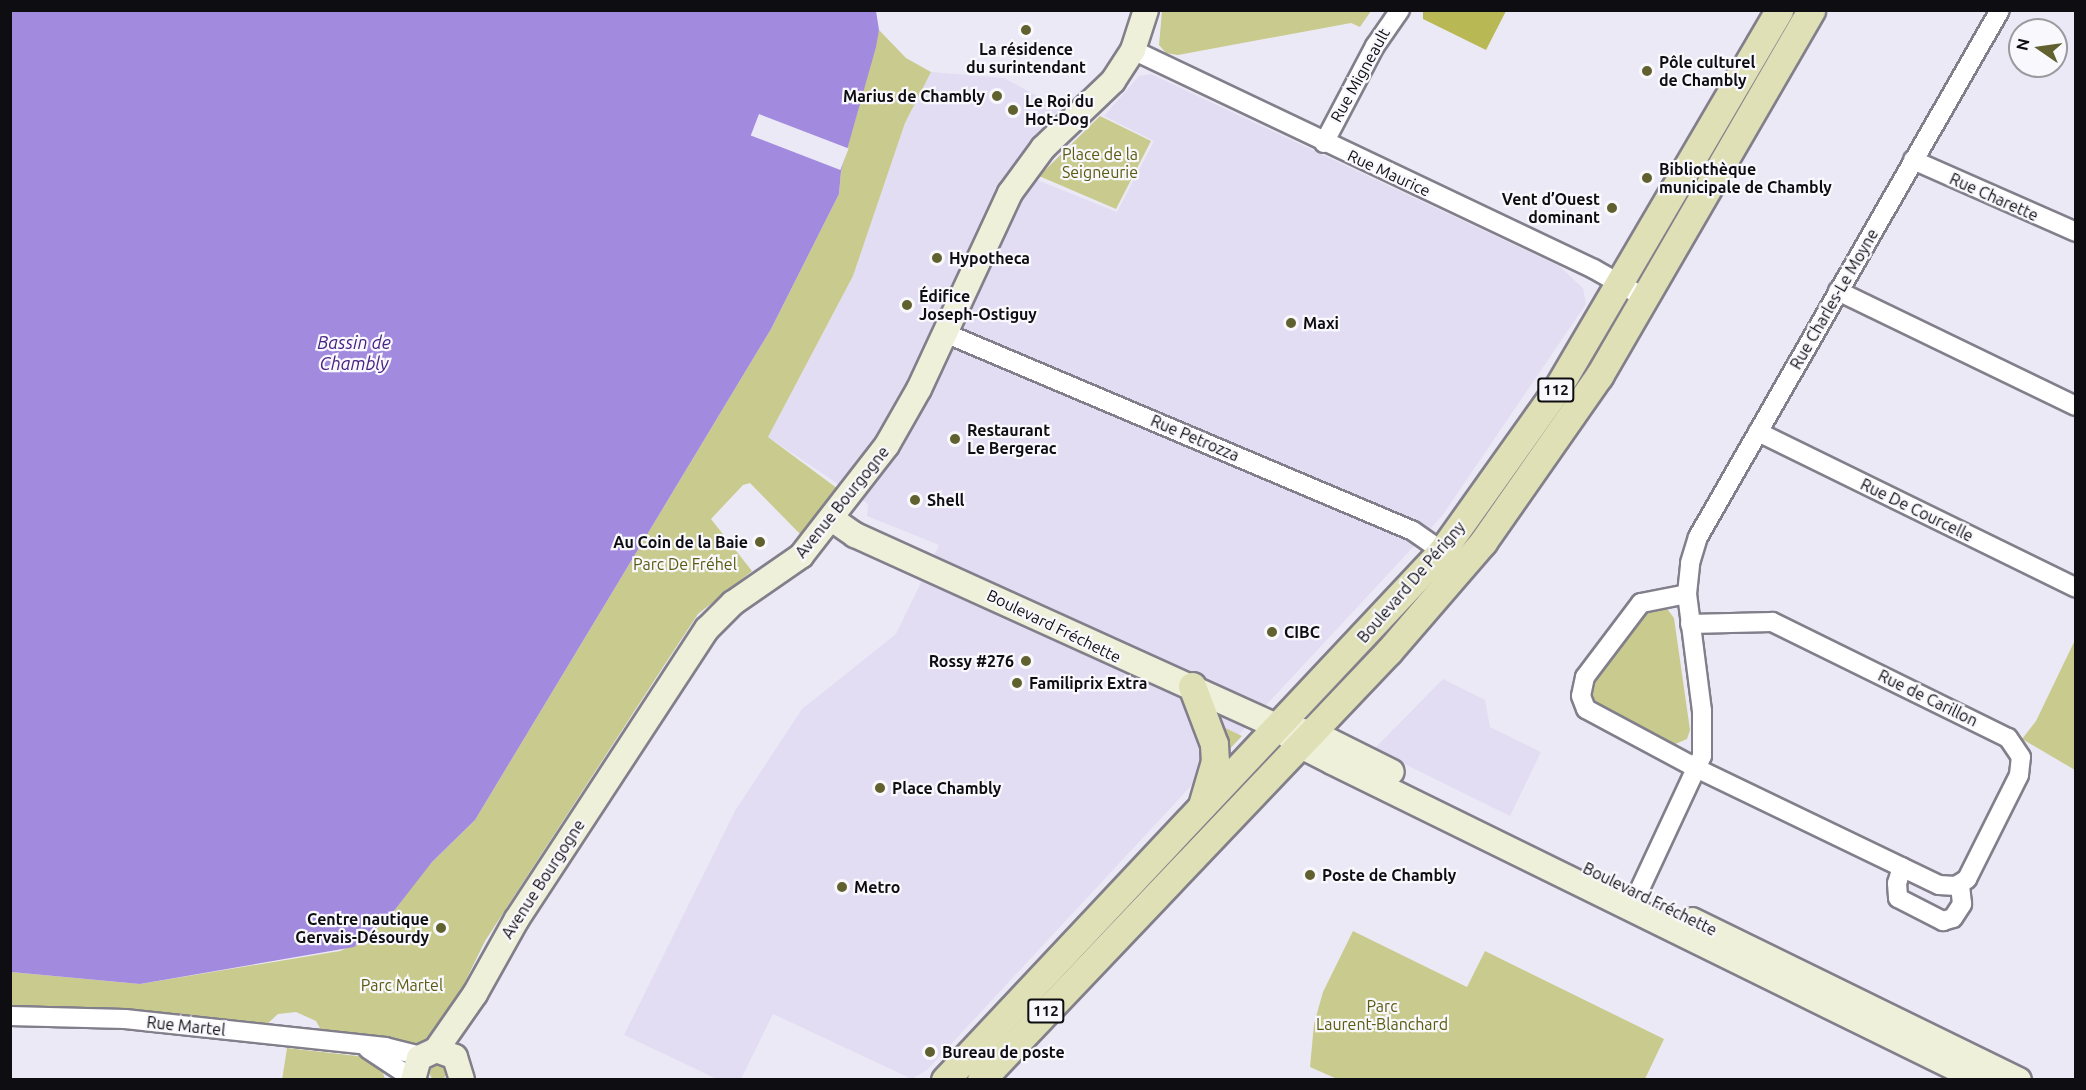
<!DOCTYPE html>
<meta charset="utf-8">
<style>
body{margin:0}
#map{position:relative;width:2086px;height:1090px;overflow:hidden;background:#ece9f6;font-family:Ubuntu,sans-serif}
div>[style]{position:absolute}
.built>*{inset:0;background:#e2ddf2}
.green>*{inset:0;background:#c9cb8e}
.round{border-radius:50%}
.forest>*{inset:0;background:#b8b954}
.water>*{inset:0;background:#a28adf}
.pier>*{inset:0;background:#ece9f6;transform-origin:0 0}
.roads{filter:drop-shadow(2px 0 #827f8b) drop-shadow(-2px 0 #827f8b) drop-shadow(0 2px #827f8b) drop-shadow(0 -2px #827f8b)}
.street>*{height:18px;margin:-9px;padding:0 9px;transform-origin:9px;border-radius:9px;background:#fff}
.secondary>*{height:24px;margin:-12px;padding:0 12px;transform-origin:12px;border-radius:12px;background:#eff0da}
.primary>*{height:27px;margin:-13.5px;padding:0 13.5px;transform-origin:13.5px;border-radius:13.5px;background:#dfe0b5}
.dots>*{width:16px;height:16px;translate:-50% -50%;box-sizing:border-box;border:3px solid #f9f8fd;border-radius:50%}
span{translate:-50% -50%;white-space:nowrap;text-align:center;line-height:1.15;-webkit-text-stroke:4.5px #f9f8fd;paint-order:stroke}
.shield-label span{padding:2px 4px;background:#f9f8fd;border:2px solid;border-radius:4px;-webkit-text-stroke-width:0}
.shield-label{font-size:15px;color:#0e0d11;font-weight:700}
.poi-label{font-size:16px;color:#0e0d11;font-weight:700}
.left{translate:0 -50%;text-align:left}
.right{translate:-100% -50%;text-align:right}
.street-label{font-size:16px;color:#0e0d11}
.park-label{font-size:16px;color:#5a5b0e}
.water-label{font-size:18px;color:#492285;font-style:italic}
.frame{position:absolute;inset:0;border:12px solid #0e0d11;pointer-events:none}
.north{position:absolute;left:2008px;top:18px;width:60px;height:60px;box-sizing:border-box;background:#f9f8fd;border:2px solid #9b9a9f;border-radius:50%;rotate:283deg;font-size:16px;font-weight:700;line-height:24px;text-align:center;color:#0e0d11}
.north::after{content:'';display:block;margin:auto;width:21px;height:27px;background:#60612e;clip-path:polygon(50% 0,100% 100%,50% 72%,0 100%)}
</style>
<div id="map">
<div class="built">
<div style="clip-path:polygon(931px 72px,1004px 78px,1063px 110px,1010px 169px,1117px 212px,1154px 141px,1104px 116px,1139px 76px,1151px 74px,1559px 266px,1583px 288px,1586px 304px,1442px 516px,927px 1070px,912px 1079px,773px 1014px,741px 1079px,717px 1079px,624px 1035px,735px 811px,802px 709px,896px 634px,939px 545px,867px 516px,868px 504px,768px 437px,853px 276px,905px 123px)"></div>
<div style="clip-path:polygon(1443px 679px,1485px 700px,1490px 727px,1541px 752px,1510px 816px,1374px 749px)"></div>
</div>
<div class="green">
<div style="clip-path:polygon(1162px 11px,1162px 10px,1371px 11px,1360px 27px,1351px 23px,1178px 55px,1166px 53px,1159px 45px)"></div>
<div style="clip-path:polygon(879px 30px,906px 58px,931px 72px,905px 123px,853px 276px,768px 437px,838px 489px,800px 534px,750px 483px,743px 485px,711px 519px,752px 571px,698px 614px,665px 664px,485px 941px,439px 1035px,424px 1043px,394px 1044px,355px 1034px,321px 1030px,316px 1021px,296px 1012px,278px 1014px,266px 1025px,106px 1008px,11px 1007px,11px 972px,140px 984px,340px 951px,366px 939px,390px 916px,428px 866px,475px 820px,771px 329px,839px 194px,841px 171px)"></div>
<div style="clip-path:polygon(1100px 116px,1151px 141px,1116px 209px,1039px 176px)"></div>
<div style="clip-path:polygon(1665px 606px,1674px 618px,1690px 730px,1687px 739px,1673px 745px,1594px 705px,1591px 695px,1595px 679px,1647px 611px)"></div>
<div style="clip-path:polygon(2075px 640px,2075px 770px,2022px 739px,2036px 721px)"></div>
<div style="clip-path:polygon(1217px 724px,1242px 736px,1221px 758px)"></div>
<div style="clip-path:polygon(1353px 931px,1467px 987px,1485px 951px,1664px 1039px,1645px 1079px,1337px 1079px,1310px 1067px,1314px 1024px,1323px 992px)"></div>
<div style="clip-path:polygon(287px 1048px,366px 1057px,381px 1067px,385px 1079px,282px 1080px)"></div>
<div class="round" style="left:430px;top:1065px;width:16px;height:16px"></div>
</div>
<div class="forest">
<div style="clip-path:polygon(1423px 11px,1423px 10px,1506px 11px,1486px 50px,1423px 19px)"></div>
</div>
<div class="water">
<div style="clip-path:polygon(11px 11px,876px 11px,879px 30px,876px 47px,841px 171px,839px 194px,771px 329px,475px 820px,432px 862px,390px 916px,354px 947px,140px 984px,11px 972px)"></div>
</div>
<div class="pier">
<div style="left:759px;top:114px;width:96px;height:23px;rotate:21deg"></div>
</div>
<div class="roads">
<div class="street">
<div style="left:1133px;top:50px;width:510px;rotate:25.41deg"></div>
<div style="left:1594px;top:269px;width:59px;rotate:29.6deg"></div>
<div style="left:1324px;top:143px;width:110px;rotate:-62.3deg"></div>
<div style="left:1375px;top:46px;width:44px;rotate:-55.2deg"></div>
<div style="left:1913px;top:160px;width:178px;rotate:23.8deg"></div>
<div style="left:1838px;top:291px;width:264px;rotate:25.8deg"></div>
<div style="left:945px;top:333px;width:508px;rotate:22.93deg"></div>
<div style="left:1413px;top:531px;width:35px;rotate:35deg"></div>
<div style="left:1758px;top:432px;width:354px;rotate:26.1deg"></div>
<div style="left:1687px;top:594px;width:47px;rotate:168.9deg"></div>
<div style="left:1641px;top:603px;width:93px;rotate:127.1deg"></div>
<div style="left:1585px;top:677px;width:19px;rotate:102deg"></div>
<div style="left:1581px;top:696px;width:14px;rotate:69deg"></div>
<div style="left:1586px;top:709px;width:127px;rotate:28.2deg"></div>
<div style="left:1698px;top:769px;width:267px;rotate:25.7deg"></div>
<div style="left:1939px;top:885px;width:17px;rotate:3deg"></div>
<div style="left:1956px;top:886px;width:13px;rotate:-32deg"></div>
<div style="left:1967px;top:879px;width:116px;rotate:-63.4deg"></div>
<div style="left:2019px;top:775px;width:18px;rotate:-84deg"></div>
<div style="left:2021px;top:757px;width:23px;rotate:-124deg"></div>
<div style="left:2008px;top:738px;width:263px;rotate:-153.8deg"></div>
<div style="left:1772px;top:622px;width:82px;rotate:178.6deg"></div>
<div style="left:1902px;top:867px;width:17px;rotate:107deg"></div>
<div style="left:1897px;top:883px;width:15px;rotate:86deg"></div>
<div style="left:1898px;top:898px;width:51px;rotate:27.1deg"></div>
<div style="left:1943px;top:921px;width:10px;rotate:-17deg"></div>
<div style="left:1953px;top:918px;width:17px;rotate:-57deg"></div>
<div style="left:1962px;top:904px;width:19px;rotate:-96deg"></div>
<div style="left:1631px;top:908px;width:168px;rotate:-65deg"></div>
<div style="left:1702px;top:756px;width:45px;rotate:-90deg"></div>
<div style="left:1702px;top:711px;width:118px;rotate:-97.3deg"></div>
<div style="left:1687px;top:594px;width:31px;rotate:-84deg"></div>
<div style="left:1690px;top:563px;width:27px;rotate:-73deg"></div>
<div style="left:1698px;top:537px;width:607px;rotate:-60.18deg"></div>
<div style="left:10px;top:1016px;width:115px;rotate:1.5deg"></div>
<div style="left:125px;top:1019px;width:262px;rotate:6.1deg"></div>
<div style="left:385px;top:1047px;width:38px;rotate:14deg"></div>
<div style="left:368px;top:1049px;width:53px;rotate:33.4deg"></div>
</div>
<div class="secondary">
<div style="left:832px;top:519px;width:28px;rotate:35deg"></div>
<div style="left:855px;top:535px;width:465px;rotate:24.4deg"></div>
<div style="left:1278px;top:727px;width:28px;rotate:41deg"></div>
<div style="left:1299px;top:745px;width:37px;rotate:27deg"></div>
<div style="left:1332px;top:762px;width:721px;rotate:26.17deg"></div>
<div style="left:1295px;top:730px;width:17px;rotate:7deg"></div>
<div style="left:1312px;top:732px;width:89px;rotate:26.6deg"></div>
<div style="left:1692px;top:920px;width:364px;rotate:26.1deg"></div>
<div style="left:436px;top:1050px;width:68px;rotate:-55.1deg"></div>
<div style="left:475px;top:994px;width:86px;rotate:-60.8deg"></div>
<div style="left:517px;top:919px;width:347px;rotate:-56.8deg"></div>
<div style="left:707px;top:629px;width:37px;rotate:-45deg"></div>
<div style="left:733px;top:603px;width:83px;rotate:-34.7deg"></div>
<div style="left:801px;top:556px;width:140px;rotate:-52.2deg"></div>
<div style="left:887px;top:445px;width:64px;rotate:-60.3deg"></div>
<div style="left:919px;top:389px;width:216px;rotate:-65.1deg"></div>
<div style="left:1010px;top:193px;width:56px;rotate:-53.7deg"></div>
<div style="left:1043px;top:148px;width:97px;rotate:-43.7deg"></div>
<div style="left:1113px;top:81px;width:37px;rotate:-57deg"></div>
<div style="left:1133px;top:50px;width:42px;rotate:-72deg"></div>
<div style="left:413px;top:1080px;width:23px;rotate:-75deg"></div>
<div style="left:419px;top:1058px;width:19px;rotate:-25deg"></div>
<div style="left:436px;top:1050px;width:20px;rotate:20deg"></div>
<div style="left:455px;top:1057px;width:24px;rotate:73deg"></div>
</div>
<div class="primary">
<div style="left:1192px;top:686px;width:62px;rotate:69.2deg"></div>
<div style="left:1214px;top:744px;width:17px;rotate:87deg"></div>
<div style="left:1215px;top:761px;width:43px;rotate:106.3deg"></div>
<div style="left:945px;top:1080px;width:726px;rotate:-46.79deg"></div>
<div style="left:1442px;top:551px;width:199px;rotate:-54.6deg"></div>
<div style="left:1557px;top:389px;width:439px;rotate:-59.6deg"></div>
<div style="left:981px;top:1080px;width:592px;rotate:-46.44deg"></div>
<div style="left:1389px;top:651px;width:144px;rotate:-49.2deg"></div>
<div style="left:1483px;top:542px;width:203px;rotate:-55.1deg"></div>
<div style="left:1599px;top:376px;width:423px;rotate:-59.9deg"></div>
</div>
</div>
<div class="dots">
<div style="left:1026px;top:30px;background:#60612e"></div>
<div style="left:1647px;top:71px;background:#60612e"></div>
<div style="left:997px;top:96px;background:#60612e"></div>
<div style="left:1013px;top:110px;background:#60612e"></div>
<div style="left:1647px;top:178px;background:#60612e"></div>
<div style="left:1612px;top:208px;background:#60612e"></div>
<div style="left:937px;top:258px;background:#60612e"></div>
<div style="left:907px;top:305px;background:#60612e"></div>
<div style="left:1291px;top:323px;background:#60612e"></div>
<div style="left:955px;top:439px;background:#60612e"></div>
<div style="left:915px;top:500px;background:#60612e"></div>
<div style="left:760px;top:542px;background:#60612e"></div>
<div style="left:1272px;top:632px;background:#60612e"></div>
<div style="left:1026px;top:661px;background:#60612e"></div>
<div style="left:1017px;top:683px;background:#60612e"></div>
<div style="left:880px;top:788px;background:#60612e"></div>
<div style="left:1310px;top:875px;background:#60612e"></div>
<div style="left:842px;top:887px;background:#60612e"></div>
<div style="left:441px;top:928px;background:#60612e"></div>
<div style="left:930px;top:1052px;background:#60612e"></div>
</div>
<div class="shield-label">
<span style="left:1556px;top:390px">112</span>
<span style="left:1046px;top:1011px">112</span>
</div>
<div class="poi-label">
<span style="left:1026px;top:58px">La résidence<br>du surintendant</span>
<span class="left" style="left:1659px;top:71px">Pôle culturel<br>de Chambly</span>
<span class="right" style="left:985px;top:96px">Marius de Chambly</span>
<span class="left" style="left:1025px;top:110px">Le Roi du<br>Hot-Dog</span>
<span class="left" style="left:1659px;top:178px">Bibliothèque<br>municipale de Chambly</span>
<span class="right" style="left:1600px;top:208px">Vent d’Ouest<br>dominant</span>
<span class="left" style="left:949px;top:258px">Hypotheca</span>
<span class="left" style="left:919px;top:305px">Édifice<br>Joseph-Ostiguy</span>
<span class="left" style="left:1303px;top:323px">Maxi</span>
<span class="left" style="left:967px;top:439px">Restaurant<br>Le Bergerac</span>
<span class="left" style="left:927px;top:500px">Shell</span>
<span class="right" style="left:748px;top:542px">Au Coin de la Baie</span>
<span class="left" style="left:1284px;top:632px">CIBC</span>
<span class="right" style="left:1014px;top:661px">Rossy #276</span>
<span class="left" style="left:1029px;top:683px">Familiprix Extra</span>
<span class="left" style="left:892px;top:788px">Place Chambly</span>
<span class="left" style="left:1322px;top:875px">Poste de Chambly</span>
<span class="left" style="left:854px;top:887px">Metro</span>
<span class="right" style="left:429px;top:928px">Centre nautique<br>Gervais-Désourdy</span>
<span class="left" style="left:942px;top:1052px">Bureau de poste</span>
</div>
<div class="street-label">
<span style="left:1360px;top:75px;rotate:-61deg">Rue Migneault</span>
<span style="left:1389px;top:173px;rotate:25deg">Rue Maurice</span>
<span style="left:1994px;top:197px;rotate:24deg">Rue Charette</span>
<span style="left:1834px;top:299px;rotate:-60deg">Rue Charles-Le Moyne</span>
<span style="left:1195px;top:438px;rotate:23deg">Rue Petrozza</span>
<span style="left:842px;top:502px;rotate:-51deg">Avenue Bourgogne</span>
<span style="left:1917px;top:510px;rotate:26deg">Rue De Courcelle</span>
<span style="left:1411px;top:582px;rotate:-49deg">Boulevard De Périgny</span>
<span style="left:1054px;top:626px;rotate:26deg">Boulevard Fréchette</span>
<span style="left:1928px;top:698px;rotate:26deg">Rue de Carillon</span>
<span style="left:543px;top:879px;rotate:-57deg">Avenue Bourgogne</span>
<span style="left:1650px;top:899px;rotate:26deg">Boulevard Fréchette</span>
<span style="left:186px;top:1026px;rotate:6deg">Rue Martel</span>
</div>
<div class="park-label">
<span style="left:1100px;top:163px">Place de la<br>Seigneurie</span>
<span style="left:685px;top:564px">Parc De Fréhel</span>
<span style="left:402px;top:985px">Parc Martel</span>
<span style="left:1382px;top:1015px">Parc<br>Laurent-Blanchard</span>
</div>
<div class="water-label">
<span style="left:354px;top:353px">Bassin de<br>Chambly</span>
</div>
<div class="frame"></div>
<div class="north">N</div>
</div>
